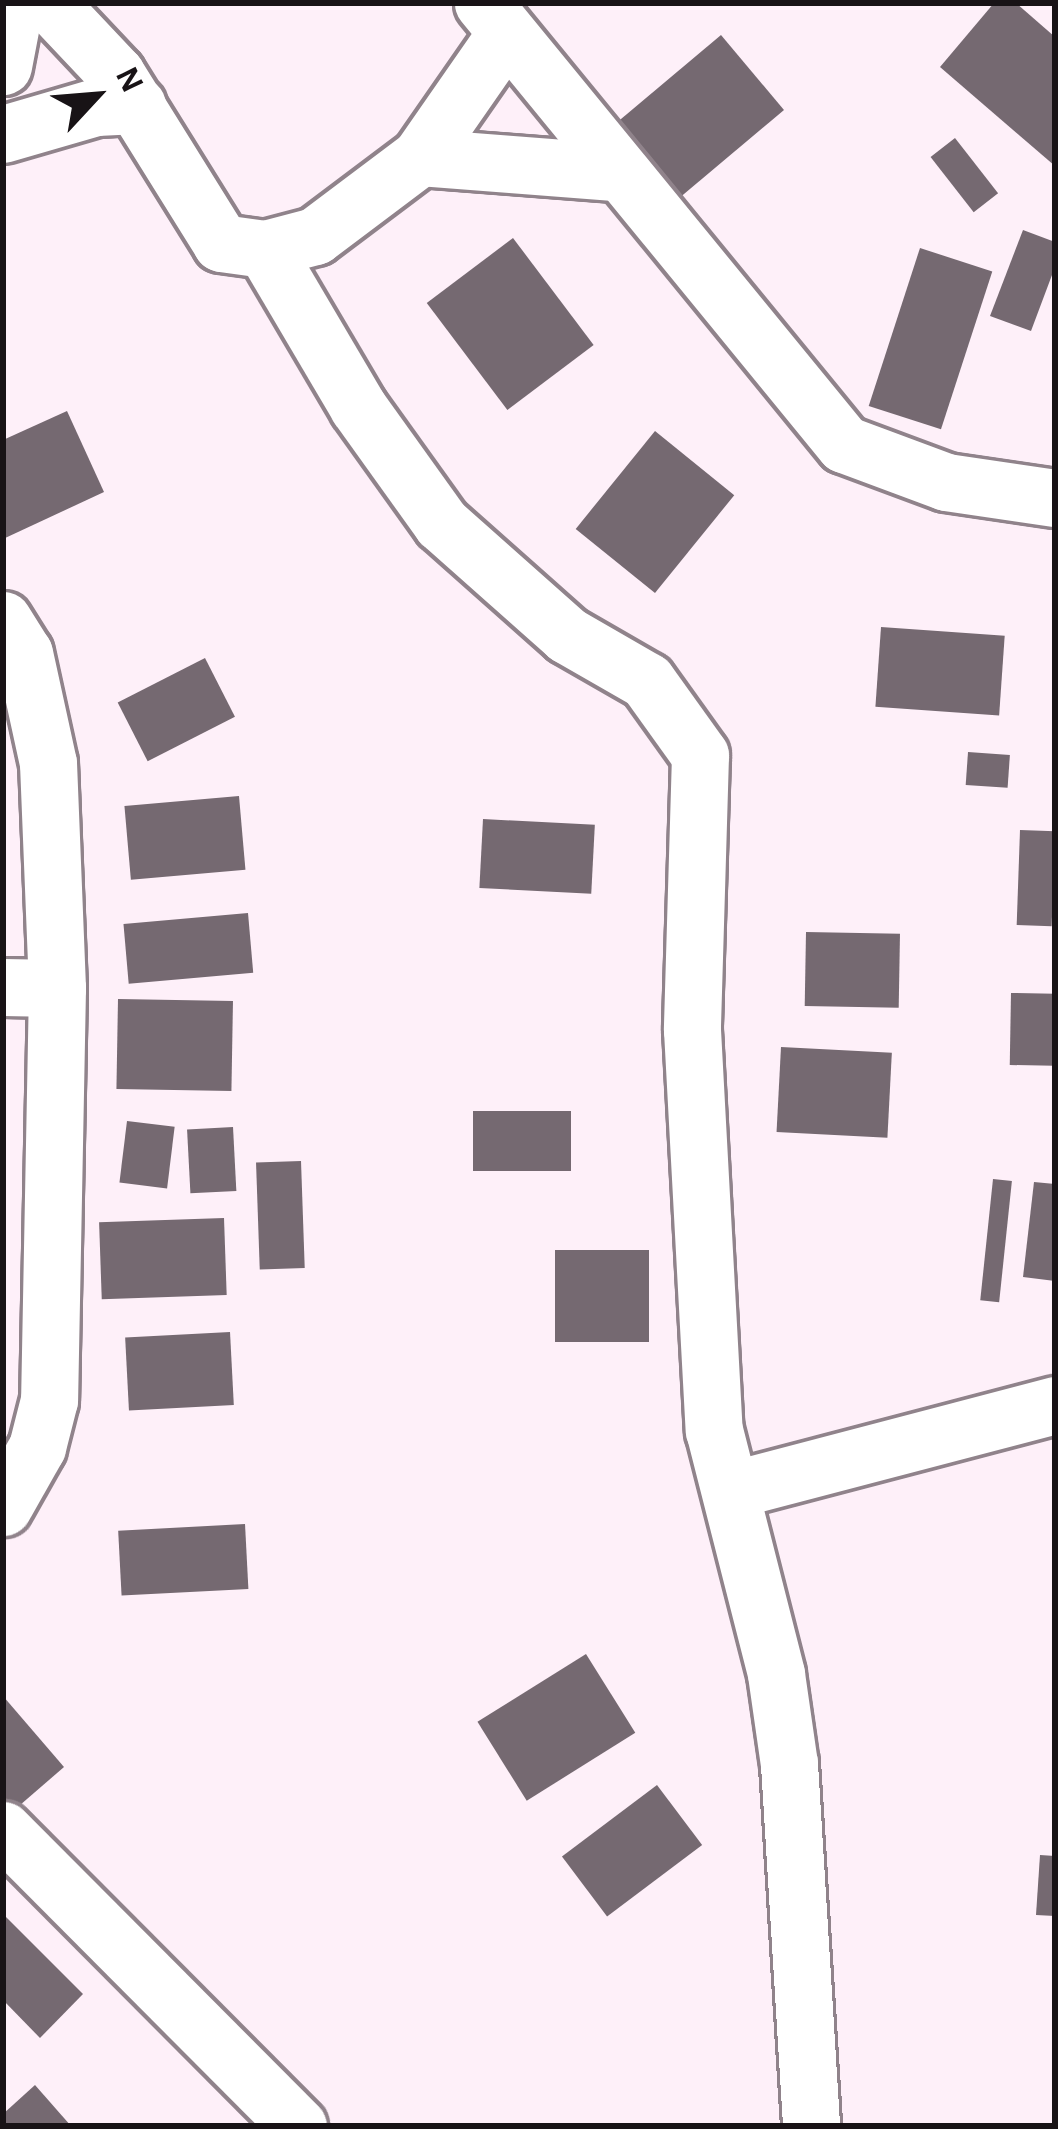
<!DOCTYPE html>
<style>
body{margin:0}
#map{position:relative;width:1058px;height:2129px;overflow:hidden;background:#fef0f9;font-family:"Alegreya Sans",sans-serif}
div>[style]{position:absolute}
.building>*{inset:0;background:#756971;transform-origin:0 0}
.roads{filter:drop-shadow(3px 0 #90838b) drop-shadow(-3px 0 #90838b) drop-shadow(0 3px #90838b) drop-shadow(0 -3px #90838b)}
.minor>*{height:57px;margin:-28.5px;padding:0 28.5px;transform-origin:28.5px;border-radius:28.5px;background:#fff}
span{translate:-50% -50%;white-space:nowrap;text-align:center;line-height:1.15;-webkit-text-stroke:12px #fff;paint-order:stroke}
.frame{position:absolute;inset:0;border:6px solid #181316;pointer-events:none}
.north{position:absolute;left:36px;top:36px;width:120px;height:120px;-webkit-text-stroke:9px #fff;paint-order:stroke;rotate:64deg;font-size:33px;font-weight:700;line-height:48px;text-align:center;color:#181316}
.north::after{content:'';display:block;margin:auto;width:42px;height:54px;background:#181316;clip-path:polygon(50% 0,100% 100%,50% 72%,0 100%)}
</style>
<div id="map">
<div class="building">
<div style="clip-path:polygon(994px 3px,1016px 3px,1055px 37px,1055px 166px,940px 67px)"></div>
<div style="left:721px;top:35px;width:98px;height:134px;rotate:50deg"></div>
<div style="left:955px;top:138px;width:70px;height:31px;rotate:52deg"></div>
<div style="clip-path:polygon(1023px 230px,1055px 242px,1055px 267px,1031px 331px,990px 316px)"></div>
<div style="left:513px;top:238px;width:134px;height:108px;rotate:53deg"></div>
<div style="left:920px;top:248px;width:76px;height:166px;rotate:18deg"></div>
<div style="clip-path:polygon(67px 411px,104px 492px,3px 539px,3px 440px)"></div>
<div style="left:655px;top:431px;width:102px;height:126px;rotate:39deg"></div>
<div style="left:881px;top:627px;width:124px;height:80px;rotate:4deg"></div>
<div style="left:205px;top:658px;width:66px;height:98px;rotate:63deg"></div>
<div style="left:968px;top:752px;width:42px;height:33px;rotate:4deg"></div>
<div style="left:239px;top:796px;width:74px;height:115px;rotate:85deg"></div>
<div style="left:483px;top:819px;width:112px;height:69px;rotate:3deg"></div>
<div style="left:1020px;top:830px;width:35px;height:95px;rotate:2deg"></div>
<div style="left:248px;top:913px;width:60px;height:125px;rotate:85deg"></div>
<div style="left:806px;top:932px;width:94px;height:74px;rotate:1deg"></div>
<div style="left:1011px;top:993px;width:44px;height:72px;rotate:1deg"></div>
<div style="left:118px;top:999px;width:115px;height:90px;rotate:1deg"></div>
<div style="left:781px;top:1047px;width:111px;height:85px;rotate:3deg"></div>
<div style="left:473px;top:1111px;width:98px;height:60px"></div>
<div style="left:127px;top:1121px;width:48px;height:62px;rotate:7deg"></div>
<div style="left:233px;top:1127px;width:64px;height:46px;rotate:87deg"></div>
<div style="left:301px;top:1161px;width:107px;height:45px;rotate:88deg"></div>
<div style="left:993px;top:1179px;width:19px;height:122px;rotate:6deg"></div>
<div style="clip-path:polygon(1034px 1182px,1055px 1184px,1055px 1281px,1023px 1277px)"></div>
<div style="left:224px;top:1218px;width:77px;height:125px;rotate:88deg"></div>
<div style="left:555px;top:1250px;width:94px;height:92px"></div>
<div style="left:230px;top:1332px;width:73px;height:105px;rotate:87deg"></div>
<div style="left:245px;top:1524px;width:65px;height:127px;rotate:87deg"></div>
<div style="left:586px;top:1654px;width:93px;height:128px;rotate:58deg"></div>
<div style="clip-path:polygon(3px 1696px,64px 1767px,12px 1812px,3px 1801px)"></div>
<div style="left:657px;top:1785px;width:75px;height:119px;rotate:53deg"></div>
<div style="clip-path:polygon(1040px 1855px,1055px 1856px,1055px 1916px,1036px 1915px)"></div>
<div style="clip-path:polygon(6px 1917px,83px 1994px,40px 2038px,3px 2000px)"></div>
<div style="clip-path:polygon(35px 2085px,71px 2126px,3px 2126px,3px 2114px)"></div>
</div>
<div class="roads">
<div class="minor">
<div style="left:49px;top:3px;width:98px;rotate:46.7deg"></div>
<div style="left:116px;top:74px;width:199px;rotate:58.1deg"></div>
<div style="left:221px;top:243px;width:44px;rotate:7.8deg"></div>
<div style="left:265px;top:249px;width:52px;rotate:-14.6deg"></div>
<div style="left:315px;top:236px;width:131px;rotate:-37deg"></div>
<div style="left:420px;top:157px;width:147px;rotate:-55.2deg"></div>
<div style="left:483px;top:3px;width:570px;rotate:50.7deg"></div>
<div style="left:844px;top:444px;width:109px;rotate:20.4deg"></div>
<div style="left:946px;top:482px;width:110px;rotate:8.4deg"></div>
<div style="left:3px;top:66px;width:64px;rotate:-79.2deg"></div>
<div style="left:3px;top:134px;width:97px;rotate:-16.2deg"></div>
<div style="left:96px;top:107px;width:41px;rotate:-2.8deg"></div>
<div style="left:420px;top:157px;width:195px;rotate:4.4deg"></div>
<div style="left:265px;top:249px;width:183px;rotate:59.5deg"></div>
<div style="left:358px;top:407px;width:143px;rotate:54.4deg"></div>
<div style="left:441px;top:523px;width:169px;rotate:41.6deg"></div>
<div style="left:567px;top:635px;width:92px;rotate:29.9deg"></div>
<div style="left:647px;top:681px;width:91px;rotate:54.4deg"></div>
<div style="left:700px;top:755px;width:275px;rotate:91.7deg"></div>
<div style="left:692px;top:1030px;width:401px;rotate:86.9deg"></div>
<div style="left:714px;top:1430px;width:252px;rotate:75.7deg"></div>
<div style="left:776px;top:1674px;width:91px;rotate:81.8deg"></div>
<div style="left:789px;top:1764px;width:363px;rotate:86.5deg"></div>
<div style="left:3px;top:620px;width:39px;rotate:58deg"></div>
<div style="left:24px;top:653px;width:113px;rotate:77.7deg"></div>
<div style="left:48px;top:763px;width:225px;rotate:87.7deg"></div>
<div style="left:57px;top:988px;width:412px;rotate:91.1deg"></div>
<div style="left:49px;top:1400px;width:49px;rotate:104.3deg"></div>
<div style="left:37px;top:1447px;width:69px;rotate:119.5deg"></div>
<div style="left:3px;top:987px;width:54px;rotate:1.1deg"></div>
<div style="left:731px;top:1490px;width:335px;rotate:-14.7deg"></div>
<div style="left:3px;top:1830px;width:418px;rotate:45.1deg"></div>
</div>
</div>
<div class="frame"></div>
<div class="north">N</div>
</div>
